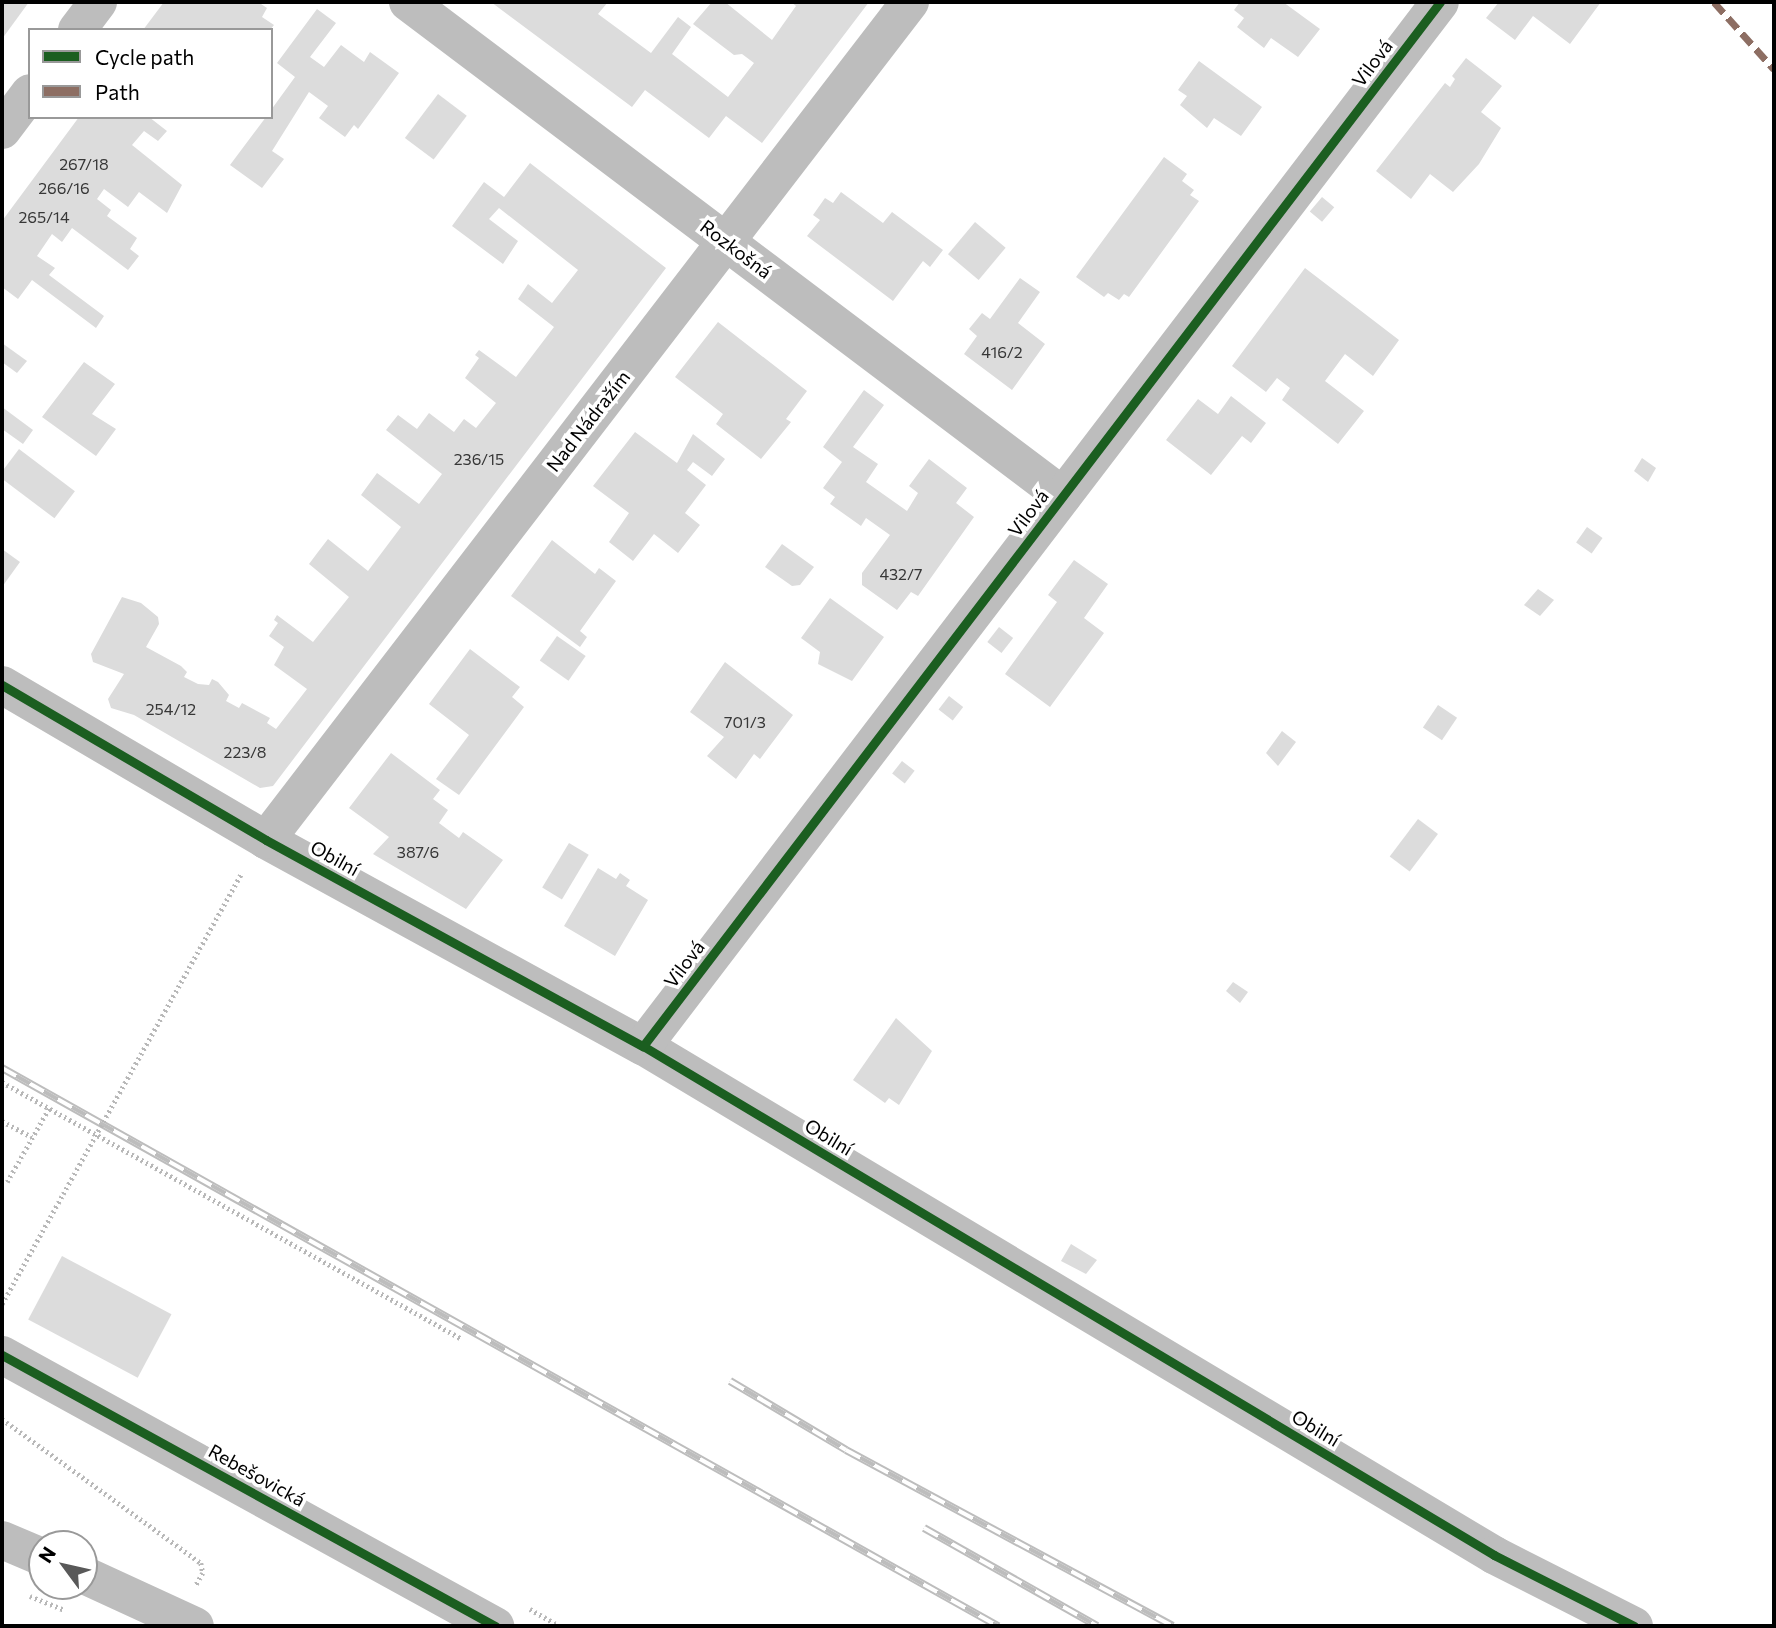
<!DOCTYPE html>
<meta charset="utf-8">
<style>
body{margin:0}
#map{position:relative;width:1776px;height:1628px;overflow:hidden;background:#fff;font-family:Commissioner,sans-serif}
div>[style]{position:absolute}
.building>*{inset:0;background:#dcdcdc;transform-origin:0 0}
.path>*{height:4.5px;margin-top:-2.25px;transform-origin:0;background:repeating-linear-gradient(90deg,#b8b8b8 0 2px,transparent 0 5.5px)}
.minor>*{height:38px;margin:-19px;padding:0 19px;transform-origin:19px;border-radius:19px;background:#bdbdbd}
.rail>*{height:8px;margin-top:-4px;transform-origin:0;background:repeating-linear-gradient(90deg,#fff 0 16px,#bdbdbd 0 32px);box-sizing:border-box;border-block:2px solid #bdbdbd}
.path-bridge>*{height:4.5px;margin-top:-2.25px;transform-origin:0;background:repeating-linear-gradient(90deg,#b8b8b8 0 2px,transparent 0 5.5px)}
.quiet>*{height:7px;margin-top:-3.5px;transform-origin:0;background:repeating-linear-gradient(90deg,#8d6e63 0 14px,transparent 0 21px)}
.cycleway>*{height:9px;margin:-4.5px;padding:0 4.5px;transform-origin:4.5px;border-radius:4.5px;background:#1b5e20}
span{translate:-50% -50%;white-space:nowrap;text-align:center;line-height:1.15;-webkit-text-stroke:7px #fff;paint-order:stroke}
.number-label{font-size:16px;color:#373737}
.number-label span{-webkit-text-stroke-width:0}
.street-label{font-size:19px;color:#000}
.frame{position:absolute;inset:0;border:4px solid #000;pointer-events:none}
.legend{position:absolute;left:28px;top:28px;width:245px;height:91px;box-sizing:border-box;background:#fff;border:2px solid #999;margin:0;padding:9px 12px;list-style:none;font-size:21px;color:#000}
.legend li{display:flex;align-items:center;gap:14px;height:35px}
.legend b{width:35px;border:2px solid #999}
.north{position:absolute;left:28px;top:1530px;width:70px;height:70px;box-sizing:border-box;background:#fff;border:2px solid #999;border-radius:50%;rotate:303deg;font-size:19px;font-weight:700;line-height:28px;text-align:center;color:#000}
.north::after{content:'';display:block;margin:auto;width:24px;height:32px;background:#595959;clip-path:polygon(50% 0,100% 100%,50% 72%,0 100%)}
</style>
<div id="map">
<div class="building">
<div style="clip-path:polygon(2px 2px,29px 2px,2px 39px)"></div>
<div style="clip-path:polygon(164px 2px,258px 2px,267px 8px,262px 17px,274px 25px,270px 30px,143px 30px)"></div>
<div style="clip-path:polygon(491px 2px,608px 2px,598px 14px,651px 53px,678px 17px,691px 27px,672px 54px,728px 97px,754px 63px,742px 54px,734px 55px,693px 24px,712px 2px,725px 2px,772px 40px,796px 6px,791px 2px,869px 2px,762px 143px,726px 116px,709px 138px,645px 90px,632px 107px)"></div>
<div style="clip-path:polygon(1240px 2px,1283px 2px,1320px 29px,1298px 57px,1271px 38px,1264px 48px,1237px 27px,1244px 18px,1234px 10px)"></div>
<div style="clip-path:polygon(1499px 2px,1601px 2px,1570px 44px,1533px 16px,1515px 40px,1486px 18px)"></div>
<div style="clip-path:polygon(317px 9px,336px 23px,310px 57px,324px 67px,341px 45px,364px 62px,370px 52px,399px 73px,358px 129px,354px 125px,345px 137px,319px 118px,328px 106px,309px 92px,272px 151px,284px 159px,262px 188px,230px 165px,266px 117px,271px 117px,271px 110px,295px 77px,277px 63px)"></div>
<div style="clip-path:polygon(1466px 58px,1502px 86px,1481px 112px,1501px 128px,1479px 164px,1453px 192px,1430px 174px,1411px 199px,1376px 171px,1445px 83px,1450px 87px,1455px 79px,1452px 76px)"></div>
<div style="clip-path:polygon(1199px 61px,1262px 107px,1241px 136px,1214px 118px,1207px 128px,1180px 105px,1187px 96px,1178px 90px)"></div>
<div style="left:438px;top:94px;width:36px;height:55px;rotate:37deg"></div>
<div style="clip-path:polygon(79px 117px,149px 117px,167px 131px,158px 141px,144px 131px,132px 145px,182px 185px,167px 213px,139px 192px,128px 207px,104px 189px,97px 199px,111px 210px,107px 216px,137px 238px,130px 249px,139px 256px,128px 270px,72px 228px,62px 242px,52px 234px,37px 256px,55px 268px,49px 275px,104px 316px,96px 328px,32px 280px,18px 299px,2px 287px,2px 221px)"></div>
<div style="clip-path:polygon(1164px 157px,1187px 174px,1182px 181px,1194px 190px,1190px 195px,1199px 201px,1129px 297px,1124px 294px,1119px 300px,1108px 293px,1104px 297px,1076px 277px)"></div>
<div style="clip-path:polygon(530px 163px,666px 268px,273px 786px,260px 788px,134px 715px,111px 708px,108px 699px,124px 674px,93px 662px,91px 654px,122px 597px,141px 603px,158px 617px,159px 624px,146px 647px,181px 666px,187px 672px,184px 677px,198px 684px,209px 685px,212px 679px,218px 682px,229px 695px,226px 701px,239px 708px,242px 703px,270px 718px,267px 723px,276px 729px,307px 689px,274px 665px,284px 647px,269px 636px,278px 623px,274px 620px,277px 615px,313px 642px,349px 597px,309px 564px,318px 552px,328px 539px,368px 571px,401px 527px,361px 495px,377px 473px,419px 504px,442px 474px,386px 430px,398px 415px,417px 429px,429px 413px,454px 432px,464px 419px,476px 428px,496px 403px,465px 378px,479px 358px,475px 355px,479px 350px,516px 377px,554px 327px,518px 299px,528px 284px,552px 303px,578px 270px,499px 208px,489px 219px,518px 241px,503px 264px,452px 226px,484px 182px,504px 197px)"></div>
<div style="clip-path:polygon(841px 192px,883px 223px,892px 212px,943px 250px,930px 267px,923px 261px,893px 301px,807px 236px,820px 220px,813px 215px,825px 198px,833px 203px)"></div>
<div style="left:1322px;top:197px;width:16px;height:19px;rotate:40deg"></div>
<div style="left:975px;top:222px;width:40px;height:42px;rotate:40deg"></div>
<div style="clip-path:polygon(1305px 268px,1399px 340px,1373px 376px,1345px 354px,1325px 381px,1364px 411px,1338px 444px,1282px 400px,1290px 388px,1277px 378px,1266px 392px,1232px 366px)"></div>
<div style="clip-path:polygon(1020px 278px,1040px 292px,1018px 323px,1045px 344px,1012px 390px,964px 354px,977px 336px,969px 329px,982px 313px,990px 319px)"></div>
<div style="clip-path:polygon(718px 322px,807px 391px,786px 419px,791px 422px,761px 459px,716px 424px,723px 414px,675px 377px)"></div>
<div style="clip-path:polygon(2px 343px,27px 361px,17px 373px,2px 362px)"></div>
<div style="clip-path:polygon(84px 362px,115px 384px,92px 414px,116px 429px,96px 456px,42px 417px)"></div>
<div style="clip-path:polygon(864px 390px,884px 405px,853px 447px,878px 464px,866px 482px,907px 511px,918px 493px,909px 486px,929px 459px,967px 488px,956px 503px,974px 517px,918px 596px,911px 592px,897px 610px,862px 585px,862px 573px,890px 535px,866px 518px,861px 526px,830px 504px,835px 497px,823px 488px,842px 462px,823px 447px)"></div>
<div style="clip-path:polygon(1231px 396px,1266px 423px,1251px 443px,1242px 436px,1211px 475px,1166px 440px,1198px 399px,1218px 414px)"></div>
<div style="clip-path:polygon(2px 407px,33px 430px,23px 444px,2px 429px)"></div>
<div style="clip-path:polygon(635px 432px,677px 463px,693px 434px,725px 459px,712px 476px,693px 462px,687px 470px,706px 485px,685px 513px,700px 525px,678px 553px,654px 534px,633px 561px,609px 542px,629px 513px,593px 486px)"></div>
<div style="left:19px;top:449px;width:70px;height:34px;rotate:37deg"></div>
<div style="clip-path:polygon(1642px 458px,1656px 468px,1648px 482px,1634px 471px)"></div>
<div style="left:1587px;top:527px;width:19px;height:19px;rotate:35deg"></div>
<div style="clip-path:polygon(552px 540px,595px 574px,599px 568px,616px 581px,580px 631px,587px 637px,580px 647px,511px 596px)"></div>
<div style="clip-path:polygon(782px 544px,814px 567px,800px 585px,792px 586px,765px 567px)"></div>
<div style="clip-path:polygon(2px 549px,20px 562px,2px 587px)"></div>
<div style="clip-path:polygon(1074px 560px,1108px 584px,1084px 618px,1104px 633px,1050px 707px,1005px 674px,1057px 602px,1048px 595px)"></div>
<div style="clip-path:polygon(1538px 589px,1554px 600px,1540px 616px,1524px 605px)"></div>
<div style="clip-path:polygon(830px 598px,884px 637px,852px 681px,818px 664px,820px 652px,801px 638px)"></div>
<div style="left:999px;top:627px;width:18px;height:19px;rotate:38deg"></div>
<div style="left:557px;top:636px;width:35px;height:30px;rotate:35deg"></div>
<div style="clip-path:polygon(470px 649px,520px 687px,512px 697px,524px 707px,459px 795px,436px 779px,469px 735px,429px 704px)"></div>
<div style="clip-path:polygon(725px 662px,793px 715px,760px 759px,754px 754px,736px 779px,707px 756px,724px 737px,690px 712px)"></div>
<div style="left:949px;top:696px;width:18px;height:17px;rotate:38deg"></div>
<div style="left:1438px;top:705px;width:23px;height:27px;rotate:34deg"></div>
<div style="clip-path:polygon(1282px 731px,1296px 742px,1278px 766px,1266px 753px)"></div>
<div style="clip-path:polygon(391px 753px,440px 790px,433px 799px,448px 810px,439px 823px,459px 838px,463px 832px,503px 860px,466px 909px,373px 854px,389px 837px,349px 808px)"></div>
<div style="left:902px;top:761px;width:16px;height:16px;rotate:38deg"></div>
<div style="left:1418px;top:819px;width:25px;height:47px;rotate:37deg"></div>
<div style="left:569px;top:843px;width:23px;height:52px;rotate:31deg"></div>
<div style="clip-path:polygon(598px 868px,616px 879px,620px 873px,630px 880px,626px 886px,648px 900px,615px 956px,564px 926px)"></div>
<div style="clip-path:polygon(1233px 982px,1248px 992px,1240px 1003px,1226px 991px)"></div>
<div style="clip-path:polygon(896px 1018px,932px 1051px,899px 1105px,889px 1098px,885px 1103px,853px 1080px)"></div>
<div style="clip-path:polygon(1071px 1244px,1097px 1260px,1086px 1274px,1061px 1261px)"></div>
<div style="left:62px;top:1256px;width:124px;height:72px;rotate:28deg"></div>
</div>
<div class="path">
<div style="left:2px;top:1082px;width:527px;rotate:29.19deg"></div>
<div style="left:2px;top:1121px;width:34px;rotate:28deg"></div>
<div style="left:7px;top:1182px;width:85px;rotate:-60.4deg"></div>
<div style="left:2px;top:1304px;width:126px;rotate:-61deg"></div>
<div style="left:2px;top:1419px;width:246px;rotate:35.9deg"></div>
<div style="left:201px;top:1563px;width:10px;rotate:79deg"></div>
<div style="left:203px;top:1573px;width:14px;rotate:120deg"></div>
<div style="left:30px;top:1596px;width:37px;rotate:22deg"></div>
<div style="left:530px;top:1609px;width:34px;rotate:30deg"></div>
</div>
<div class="minor">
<div style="left:408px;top:2px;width:820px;rotate:37.02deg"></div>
<div style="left:77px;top:30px;width:35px;rotate:-53deg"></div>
<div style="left:2px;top:130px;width:46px;rotate:-52.9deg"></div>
<div style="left:2px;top:685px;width:306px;rotate:30.4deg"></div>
<div style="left:266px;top:840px;width:430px;rotate:28.7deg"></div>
<div style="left:643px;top:1046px;width:992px;rotate:30.88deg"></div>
<div style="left:1494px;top:1555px;width:157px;rotate:26.9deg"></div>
<div style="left:266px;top:840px;width:1057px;rotate:-52.46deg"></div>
<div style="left:643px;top:1046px;width:1313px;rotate:-52.64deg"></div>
<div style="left:2px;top:1355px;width:563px;rotate:28.8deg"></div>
<div style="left:2px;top:1540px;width:43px;rotate:23deg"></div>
<div style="left:84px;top:1575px;width:122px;rotate:24.7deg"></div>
</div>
<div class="rail">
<div style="left:2px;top:1068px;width:1142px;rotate:29.26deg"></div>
<div style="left:730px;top:1381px;width:135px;rotate:30.7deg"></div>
<div style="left:846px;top:1450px;width:371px;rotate:28.3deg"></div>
<div style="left:924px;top:1528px;width:199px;rotate:29.5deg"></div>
</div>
<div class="path-bridge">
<div style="left:63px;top:1194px;width:368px;rotate:-60.9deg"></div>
</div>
<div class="quiet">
<div style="left:1714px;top:2px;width:90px;rotate:48.2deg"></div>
</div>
<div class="cycleway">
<div style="left:2px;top:685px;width:306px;rotate:30.4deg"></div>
<div style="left:266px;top:840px;width:430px;rotate:28.7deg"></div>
<div style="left:643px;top:1046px;width:992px;rotate:30.88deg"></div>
<div style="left:1494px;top:1555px;width:157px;rotate:26.9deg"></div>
<div style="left:643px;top:1046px;width:1313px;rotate:-52.64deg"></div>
<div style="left:2px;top:1355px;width:563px;rotate:28.8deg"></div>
</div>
<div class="number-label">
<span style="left:84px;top:164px">267/18</span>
<span style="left:64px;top:188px">266/16</span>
<span style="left:44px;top:217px">265/14</span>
<span style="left:1002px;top:352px">416/2</span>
<span style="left:479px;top:459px">236/15</span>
<span style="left:901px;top:574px">432/7</span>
<span style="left:171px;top:709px">254/12</span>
<span style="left:745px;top:722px">701/3</span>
<span style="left:245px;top:752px">223/8</span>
<span style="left:418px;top:852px">387/6</span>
</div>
<div class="street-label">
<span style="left:1372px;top:63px;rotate:-53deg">Vilová</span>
<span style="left:736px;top:249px;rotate:37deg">Rozkošná</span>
<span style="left:588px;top:421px;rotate:-52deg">Nad Nádražím</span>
<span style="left:1028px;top:513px;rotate:-53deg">Vilová</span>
<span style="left:335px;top:858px;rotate:29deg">Obilní</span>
<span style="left:684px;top:964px;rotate:-53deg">Vilová</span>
<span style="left:829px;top:1137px;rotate:31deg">Obilní</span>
<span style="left:1316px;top:1428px;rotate:31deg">Obilní</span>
<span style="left:257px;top:1475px;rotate:29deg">Rebešovická</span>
</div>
<div class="frame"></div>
<ul class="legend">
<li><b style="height:9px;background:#1b5e20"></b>Cycle path</li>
<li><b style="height:9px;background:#8d6e63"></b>Path</li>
</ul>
<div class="north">N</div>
</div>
